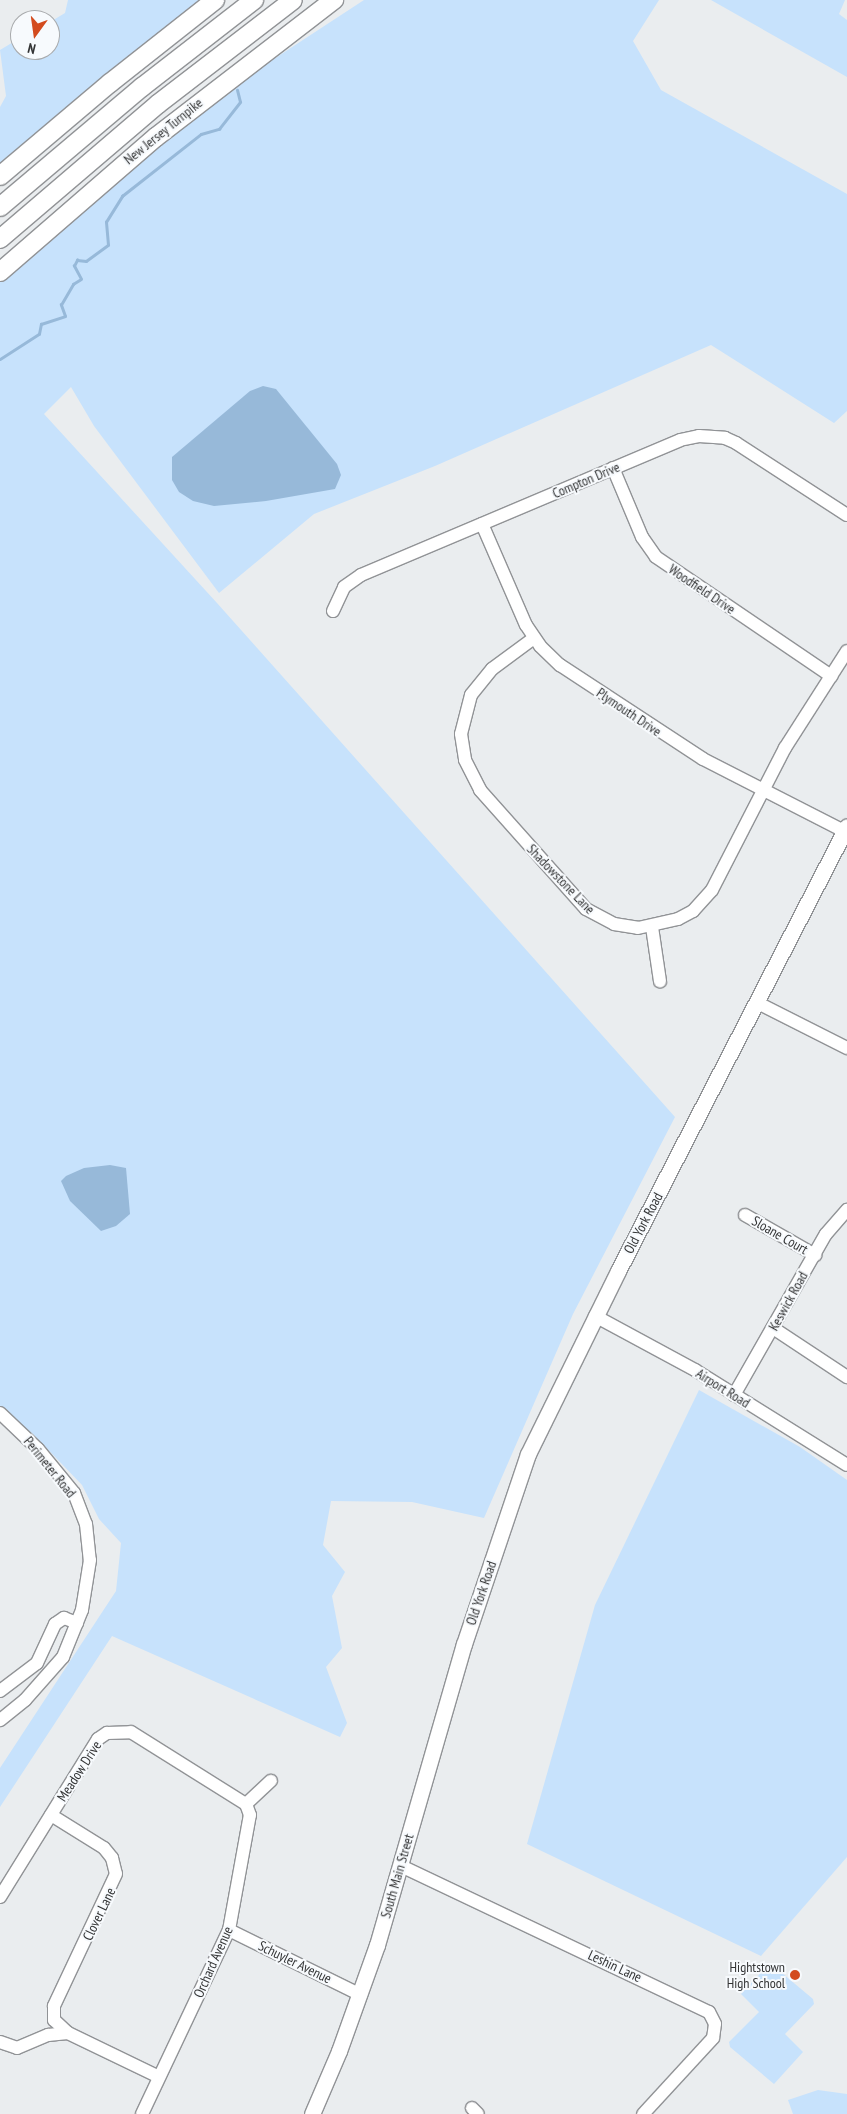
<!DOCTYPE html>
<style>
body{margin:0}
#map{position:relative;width:847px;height:2114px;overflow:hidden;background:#eaedef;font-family:"PT Sans Narrow",sans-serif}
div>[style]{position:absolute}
.green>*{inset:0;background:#c7e2fc}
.water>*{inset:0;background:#97b9d9}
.stream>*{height:2.5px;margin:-1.25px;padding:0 1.25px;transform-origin:1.25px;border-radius:1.25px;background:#97b9d9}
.roads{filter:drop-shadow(1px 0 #919396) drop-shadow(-1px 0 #919396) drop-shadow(0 1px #919396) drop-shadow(0 -1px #919396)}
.minor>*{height:12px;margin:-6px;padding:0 6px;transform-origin:6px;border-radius:6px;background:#fff}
.major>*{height:15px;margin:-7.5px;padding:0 7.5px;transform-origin:7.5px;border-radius:7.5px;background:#fff}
.highway>*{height:18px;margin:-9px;padding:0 9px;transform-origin:9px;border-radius:9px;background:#fff}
.dots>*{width:14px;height:14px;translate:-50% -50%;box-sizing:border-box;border:2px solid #f7fafd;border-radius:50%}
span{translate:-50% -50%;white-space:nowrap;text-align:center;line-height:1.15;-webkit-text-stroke:4px #f7fafd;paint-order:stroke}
.street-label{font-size:14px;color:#333435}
.poi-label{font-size:14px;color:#333435}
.right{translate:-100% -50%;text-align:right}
.north{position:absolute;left:10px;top:10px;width:50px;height:50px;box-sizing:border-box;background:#f7fafd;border:1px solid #a9abad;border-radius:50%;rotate:194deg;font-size:14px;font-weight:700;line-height:20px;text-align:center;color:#333435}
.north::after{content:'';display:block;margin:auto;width:18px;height:22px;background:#d34b1e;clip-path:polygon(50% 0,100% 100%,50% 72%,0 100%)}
</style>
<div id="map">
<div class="green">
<div style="clip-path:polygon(68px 0,220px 0,0 181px,0 107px,6px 96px,0 50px,20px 38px,20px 50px,50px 50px,50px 22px,65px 13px)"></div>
<div style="clip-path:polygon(364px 0,659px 0,633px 41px,661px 90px,847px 194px,847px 411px,834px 423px,711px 345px,435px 466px,314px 514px,219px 593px,94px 426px,71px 387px,44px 414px,217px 603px,675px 1117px,573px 1314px,484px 1518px,412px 1502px,331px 1501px,323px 1545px,345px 1572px,332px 1596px,342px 1648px,326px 1667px,347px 1723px,340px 1737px,112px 1636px,0 1807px,0 1768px,116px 1591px,121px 1543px,99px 1519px,82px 1485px,33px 1434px,0 1408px,0 264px,112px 165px)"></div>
<div style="clip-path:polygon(711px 0,845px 0,839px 14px,847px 20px,847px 77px)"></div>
<div style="clip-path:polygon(699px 1390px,800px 1447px,847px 1480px,847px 1857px,761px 1956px,527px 1844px,595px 1605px)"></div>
<div style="clip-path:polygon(770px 1963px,813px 1999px,814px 2004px,785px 2034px,803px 2052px,774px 2084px,730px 2047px,729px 2042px,759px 2012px,741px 1994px)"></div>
<div style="clip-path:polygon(818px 2090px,847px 2094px,847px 2114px,793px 2114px,788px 2100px)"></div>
</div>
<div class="water">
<div style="clip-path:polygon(263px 386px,276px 389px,337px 464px,341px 475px,335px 489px,266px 501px,214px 506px,193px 501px,179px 492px,172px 480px,172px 457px,250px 391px)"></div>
<div style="clip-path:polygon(110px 1165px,126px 1168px,130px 1214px,116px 1226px,101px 1231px,70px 1201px,61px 1181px,66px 1176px,84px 1168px)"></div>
</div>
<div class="stream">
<div style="left:0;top:359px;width:46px;rotate:-32.7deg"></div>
<div style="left:39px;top:334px;width:10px;rotate:-79deg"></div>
<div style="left:41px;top:324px;width:25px;rotate:-18deg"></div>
<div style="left:65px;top:316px;width:12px;rotate:-110deg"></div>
<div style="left:61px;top:305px;width:24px;rotate:-60deg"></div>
<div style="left:73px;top:284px;width:9px;rotate:-32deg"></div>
<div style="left:81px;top:279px;width:15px;rotate:-118deg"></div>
<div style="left:74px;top:266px;width:7px;rotate:-63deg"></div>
<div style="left:77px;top:260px;width:9px;rotate:6deg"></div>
<div style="left:86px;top:261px;width:27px;rotate:-36deg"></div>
<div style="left:108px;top:245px;width:23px;rotate:-95deg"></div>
<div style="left:106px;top:222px;width:31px;rotate:-58deg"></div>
<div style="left:122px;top:196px;width:100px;rotate:-38.1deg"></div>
<div style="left:201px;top:134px;width:19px;rotate:-16deg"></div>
<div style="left:219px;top:129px;width:34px;rotate:-52deg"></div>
<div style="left:240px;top:102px;width:12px;rotate:-104deg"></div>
</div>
<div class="roads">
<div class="minor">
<div style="left:613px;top:468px;width:75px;rotate:67.2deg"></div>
<div style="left:642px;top:537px;width:24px;rotate:55deg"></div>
<div style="left:656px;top:557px;width:212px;rotate:34.2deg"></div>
<div style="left:482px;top:524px;width:110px;rotate:66.5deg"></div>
<div style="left:526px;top:625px;width:25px;rotate:56deg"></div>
<div style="left:540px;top:646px;width:28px;rotate:44deg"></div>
<div style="left:560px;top:665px;width:171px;rotate:33.3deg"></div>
<div style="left:703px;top:759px;width:158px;rotate:27.1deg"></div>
<div style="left:333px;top:611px;width:26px;rotate:-65deg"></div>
<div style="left:344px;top:587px;width:21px;rotate:-35deg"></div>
<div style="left:361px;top:575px;width:346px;rotate:-22.9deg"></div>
<div style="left:680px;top:440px;width:19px;rotate:-12deg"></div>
<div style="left:699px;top:436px;width:26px;rotate:4deg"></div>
<div style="left:725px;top:438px;width:12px;rotate:24deg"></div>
<div style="left:736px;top:443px;width:132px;rotate:33deg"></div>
<div style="left:534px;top:638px;width:52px;rotate:143.6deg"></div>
<div style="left:492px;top:669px;width:33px;rotate:129deg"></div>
<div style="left:471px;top:695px;width:40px;rotate:104.4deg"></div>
<div style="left:461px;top:734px;width:26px;rotate:81deg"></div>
<div style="left:465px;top:760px;width:34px;rotate:63deg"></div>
<div style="left:480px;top:790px;width:159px;rotate:48.3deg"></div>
<div style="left:586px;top:909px;width:32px;rotate:28deg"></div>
<div style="left:614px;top:924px;width:24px;rotate:9deg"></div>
<div style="left:638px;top:928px;width:41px;rotate:-12.7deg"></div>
<div style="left:678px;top:919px;width:17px;rotate:-28deg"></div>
<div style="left:693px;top:911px;width:28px;rotate:-48deg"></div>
<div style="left:712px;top:890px;width:160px;rotate:-62.8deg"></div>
<div style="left:785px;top:748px;width:115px;rotate:-57.4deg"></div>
<div style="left:652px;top:927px;width:55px;rotate:81.6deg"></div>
<div style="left:758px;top:1003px;width:100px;rotate:26.8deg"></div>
<div style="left:745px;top:1215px;width:81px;rotate:29.7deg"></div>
<div style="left:595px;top:1316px;width:114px;rotate:28.4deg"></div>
<div style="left:695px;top:1370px;width:179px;rotate:32deg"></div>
<div style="left:773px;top:1328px;width:89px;rotate:33.5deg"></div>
<div style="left:734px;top:1395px;width:185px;rotate:-60.3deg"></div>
<div style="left:826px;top:1234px;width:32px;rotate:-49deg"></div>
<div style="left:0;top:1413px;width:52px;rotate:43.5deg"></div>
<div style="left:38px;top:1449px;width:57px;rotate:50.7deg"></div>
<div style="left:74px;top:1493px;width:33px;rotate:69deg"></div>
<div style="left:86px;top:1524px;width:36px;rotate:84deg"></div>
<div style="left:90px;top:1560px;width:51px;rotate:99.1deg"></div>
<div style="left:82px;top:1610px;width:51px;rotate:112deg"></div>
<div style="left:63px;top:1657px;width:57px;rotate:131.5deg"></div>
<div style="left:25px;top:1700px;width:32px;rotate:141deg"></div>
<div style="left:0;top:1691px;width:46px;rotate:-37.1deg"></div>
<div style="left:37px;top:1663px;width:43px;rotate:-65.2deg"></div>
<div style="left:55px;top:1624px;width:11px;rotate:-34deg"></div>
<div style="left:64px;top:1618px;width:14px;rotate:21deg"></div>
<div style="left:246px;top:1804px;width:34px;rotate:-43deg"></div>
<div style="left:51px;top:1815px;width:62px;rotate:31.9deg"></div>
<div style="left:104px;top:1848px;width:13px;rotate:51deg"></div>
<div style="left:112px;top:1858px;width:16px;rotate:76deg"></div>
<div style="left:116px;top:1874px;width:146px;rotate:115.2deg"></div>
<div style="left:54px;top:2006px;width:14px;rotate:90deg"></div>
<div style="left:54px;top:2020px;width:19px;rotate:43deg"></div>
<div style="left:401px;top:1866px;width:341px;rotate:25.4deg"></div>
<div style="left:709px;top:2012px;width:13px;rotate:63deg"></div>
<div style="left:715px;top:2024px;width:14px;rotate:98deg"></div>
<div style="left:713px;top:2038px;width:103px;rotate:132.6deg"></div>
<div style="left:0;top:1897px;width:186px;rotate:-58.2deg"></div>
<div style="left:98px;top:1739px;width:11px;rotate:-34deg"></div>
<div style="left:107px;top:1733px;width:24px;rotate:-2deg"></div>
<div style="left:131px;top:1732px;width:136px;rotate:32.1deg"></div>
<div style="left:229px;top:1930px;width:147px;rotate:26.2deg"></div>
<div style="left:0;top:2042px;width:18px;rotate:19deg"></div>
<div style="left:17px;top:2048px;width:34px;rotate:-23deg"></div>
<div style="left:48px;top:2035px;width:20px;rotate:-6deg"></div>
<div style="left:68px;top:2033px;width:101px;rotate:25.8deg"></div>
<div style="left:472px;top:2108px;width:8px;rotate:45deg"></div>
<div style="left:142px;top:2114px;width:204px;rotate:-64.7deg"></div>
<div style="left:229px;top:1930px;width:117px;rotate:-79.7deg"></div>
<div style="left:250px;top:1815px;width:12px;rotate:-110deg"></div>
</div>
<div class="major">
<div style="left:312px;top:2114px;width:69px;rotate:-66.8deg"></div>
<div style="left:339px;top:2051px;width:113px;rotate:-70.3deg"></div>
<div style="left:377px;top:1945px;width:313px;rotate:-73.9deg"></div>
<div style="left:464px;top:1644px;width:200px;rotate:-71.4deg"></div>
<div style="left:528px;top:1454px;width:204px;rotate:-63.8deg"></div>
<div style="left:618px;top:1271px;width:500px;rotate:-62.77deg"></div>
</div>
<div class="highway">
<div style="left:0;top:176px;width:144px;rotate:-40.2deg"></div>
<div style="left:110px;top:83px;width:134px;rotate:-38.3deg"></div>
<div style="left:0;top:207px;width:186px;rotate:-40.2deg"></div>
<div style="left:142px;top:87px;width:142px;rotate:-37.8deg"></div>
<div style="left:0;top:239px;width:208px;rotate:-40.5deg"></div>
<div style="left:158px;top:104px;width:170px;rotate:-37.6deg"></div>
<div style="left:0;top:272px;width:206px;rotate:-40.9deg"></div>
<div style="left:156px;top:137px;width:225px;rotate:-37.6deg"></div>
</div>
</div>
<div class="dots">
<div style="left:795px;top:1975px;background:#d34b1e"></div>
</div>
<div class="street-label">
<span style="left:163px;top:131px;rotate:-39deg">New Jersey Turnpike</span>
<span style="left:586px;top:480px;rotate:-23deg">Compton Drive</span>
<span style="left:702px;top:589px;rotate:34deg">Woodfield Drive</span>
<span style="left:629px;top:712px;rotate:34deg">Plymouth Drive</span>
<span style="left:561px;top:879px;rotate:46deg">Shadowstone Lane</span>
<span style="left:643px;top:1223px;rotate:-62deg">Old York Road</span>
<span style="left:780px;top:1235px;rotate:30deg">Sloane Court</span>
<span style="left:788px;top:1301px;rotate:-61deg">Keswick Road</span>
<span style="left:723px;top:1388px;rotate:32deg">Airport Road</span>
<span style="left:50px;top:1467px;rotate:51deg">Perimeter Road</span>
<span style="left:481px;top:1593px;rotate:-71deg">Old York Road</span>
<span style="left:79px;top:1771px;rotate:-57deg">Meadow Drive</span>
<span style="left:397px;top:1876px;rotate:-74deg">South Main Street</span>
<span style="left:99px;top:1914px;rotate:-64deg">Clover Lane</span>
<span style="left:213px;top:1962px;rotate:-66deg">Orchard Avenue</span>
<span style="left:295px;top:1962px;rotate:26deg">Schuyler Avenue</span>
<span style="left:615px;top:1966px;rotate:25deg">Leshin Lane</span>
</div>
<div class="poi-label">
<span class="right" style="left:785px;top:1975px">Hightstown<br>High School</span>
</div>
<div class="north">N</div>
</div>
